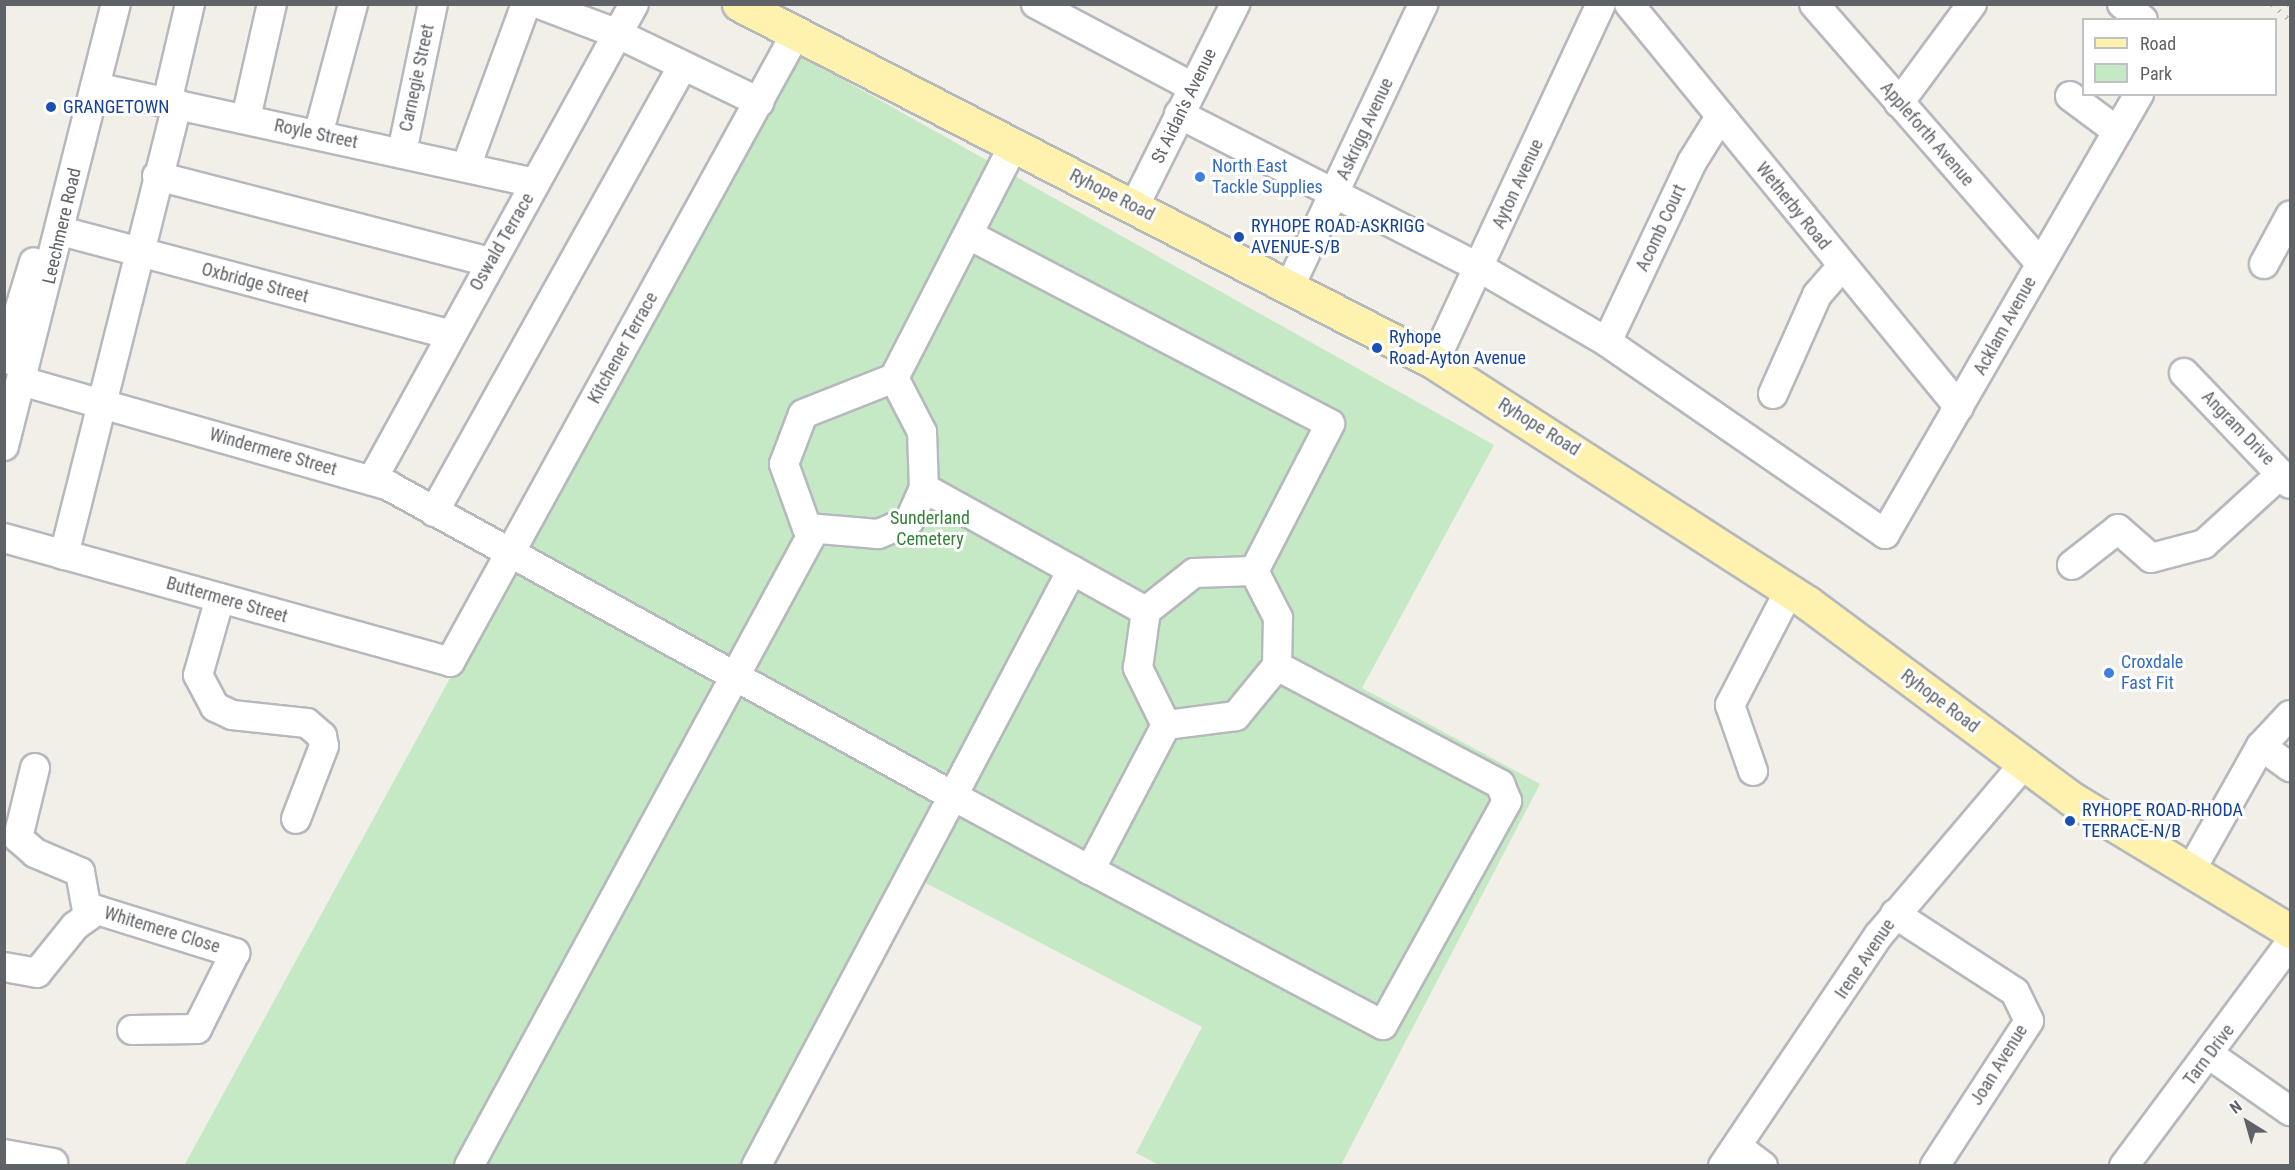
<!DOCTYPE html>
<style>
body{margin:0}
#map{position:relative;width:2295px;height:1170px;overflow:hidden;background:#f1efe8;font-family:"Roboto Condensed",sans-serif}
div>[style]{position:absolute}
.green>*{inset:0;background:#c5e8c5}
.roads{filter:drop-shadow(2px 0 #b5b8bc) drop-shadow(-2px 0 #b5b8bc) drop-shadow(0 2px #b5b8bc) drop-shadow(0 -2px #b5b8bc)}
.minor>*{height:28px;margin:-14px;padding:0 14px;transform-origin:14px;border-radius:14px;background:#fff}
.major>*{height:33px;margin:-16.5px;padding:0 16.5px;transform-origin:16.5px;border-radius:16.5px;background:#fff2af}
.rail>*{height:4.5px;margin-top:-2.25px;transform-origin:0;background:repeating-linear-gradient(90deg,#b6b7b8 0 1.5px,transparent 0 9.5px)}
.dots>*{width:16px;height:16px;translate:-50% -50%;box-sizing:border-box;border:3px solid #fff;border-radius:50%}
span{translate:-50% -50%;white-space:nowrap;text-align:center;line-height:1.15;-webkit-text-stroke:6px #fff;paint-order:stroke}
.street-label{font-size:18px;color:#5f6368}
.transit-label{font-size:18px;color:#164399}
.left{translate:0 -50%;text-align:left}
.shop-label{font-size:18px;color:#366cbe}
.park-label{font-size:18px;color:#348238}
.frame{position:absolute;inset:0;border:6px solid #5f6368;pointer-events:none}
.legend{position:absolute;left:2082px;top:18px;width:195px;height:78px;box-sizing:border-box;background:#fff;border:2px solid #bfc1c3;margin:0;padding:8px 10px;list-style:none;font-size:18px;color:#5f6368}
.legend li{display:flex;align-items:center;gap:12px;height:30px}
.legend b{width:30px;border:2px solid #bfc1c3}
.north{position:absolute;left:2217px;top:1092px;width:60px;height:60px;-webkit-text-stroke:4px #fff;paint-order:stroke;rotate:323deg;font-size:16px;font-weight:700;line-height:24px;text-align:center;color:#5f6368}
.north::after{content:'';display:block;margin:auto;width:21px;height:27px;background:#5f6368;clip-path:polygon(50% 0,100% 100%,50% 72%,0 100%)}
</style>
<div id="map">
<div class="green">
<div style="clip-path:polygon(792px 51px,1494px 445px,1362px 688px,1540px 784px,1341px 1165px,1159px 1165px,1136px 1153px,1202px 1027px,918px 879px,767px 1165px,184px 1166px)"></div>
</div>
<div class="roads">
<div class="minor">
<div style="left:539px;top:4px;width:85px;rotate:20.8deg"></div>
<div style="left:618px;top:34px;width:157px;rotate:25.7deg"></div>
<div style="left:1036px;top:4px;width:178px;rotate:27.9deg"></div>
<div style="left:1629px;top:4px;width:521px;rotate:50.69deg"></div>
<div style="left:1814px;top:4px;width:344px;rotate:48.9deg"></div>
<div style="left:2122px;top:4px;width:26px;rotate:37deg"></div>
<div style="left:95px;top:87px;width:450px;rotate:12.3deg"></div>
<div style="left:2070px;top:96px;width:59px;rotate:36.7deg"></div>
<div style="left:167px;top:102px;width:101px;rotate:-76.8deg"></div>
<div style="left:1899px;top:103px;width:123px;rotate:-53.6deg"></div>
<div style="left:1179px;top:114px;width:338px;rotate:27.1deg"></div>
<div style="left:1480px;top:268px;width:147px;rotate:30.2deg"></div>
<div style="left:1607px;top:342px;width:338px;rotate:34.6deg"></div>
<div style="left:1885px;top:534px;width:508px;rotate:-60deg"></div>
<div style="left:246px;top:118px;width:117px;rotate:-77.2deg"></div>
<div style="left:318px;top:135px;width:136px;rotate:-75deg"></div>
<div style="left:402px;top:152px;width:151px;rotate:-78.2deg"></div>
<div style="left:466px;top:167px;width:174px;rotate:-69.8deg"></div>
<div style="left:157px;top:176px;width:344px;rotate:14.5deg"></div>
<div style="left:1134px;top:207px;width:227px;rotate:-63.5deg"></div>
<div style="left:61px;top:231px;width:401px;rotate:14.9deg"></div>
<div style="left:969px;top:235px;width:407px;rotate:27.6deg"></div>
<div style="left:1330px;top:424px;width:165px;rotate:117.3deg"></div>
<div style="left:2264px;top:264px;width:55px;rotate:-61.6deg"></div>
<div style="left:1290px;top:286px;width:312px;rotate:-64.7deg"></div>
<div style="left:1607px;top:342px;width:199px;rotate:-64.7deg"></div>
<div style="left:1692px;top:162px;width:53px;rotate:-58.1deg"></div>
<div style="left:4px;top:360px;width:102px;rotate:-73deg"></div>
<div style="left:1434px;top:362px;width:395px;rotate:-65deg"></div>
<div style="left:2184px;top:373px;width:153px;rotate:46.3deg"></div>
<div style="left:894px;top:378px;width:61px;rotate:62.6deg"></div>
<div style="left:922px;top:432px;width:56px;rotate:88deg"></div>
<div style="left:924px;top:488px;width:36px;rotate:114deg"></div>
<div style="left:909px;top:521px;width:34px;rotate:157deg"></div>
<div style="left:878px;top:534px;width:71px;rotate:-175.2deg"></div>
<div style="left:807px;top:528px;width:68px;rotate:-109.8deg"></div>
<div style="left:784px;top:464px;width:53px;rotate:-69.2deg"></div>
<div style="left:803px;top:414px;width:98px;rotate:-21.6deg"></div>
<div style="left:894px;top:378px;width:262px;rotate:-62.8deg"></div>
<div style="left:25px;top:382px;width:379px;rotate:15.9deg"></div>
<div style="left:389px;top:486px;width:644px;rotate:28.8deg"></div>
<div style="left:953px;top:796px;width:419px;rotate:118deg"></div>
<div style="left:1773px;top:394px;width:108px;rotate:-66deg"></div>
<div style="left:1817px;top:295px;width:38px;rotate:-49deg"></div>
<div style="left:4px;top:446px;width:456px;rotate:-75.8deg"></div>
<div style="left:372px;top:480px;width:543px;rotate:-61.17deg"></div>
<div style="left:924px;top:488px;width:254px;rotate:29deg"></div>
<div style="left:434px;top:512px;width:507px;rotate:-60.86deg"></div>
<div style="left:4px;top:538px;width:463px;rotate:15.5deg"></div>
<div style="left:450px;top:662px;width:716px;rotate:-61.18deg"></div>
<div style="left:64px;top:555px;width:465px;rotate:-75.9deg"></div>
<div style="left:2072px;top:565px;width:58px;rotate:-38deg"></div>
<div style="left:2118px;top:529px;width:44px;rotate:41.3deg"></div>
<div style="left:2151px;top:558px;width:55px;rotate:-14.8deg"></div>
<div style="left:2204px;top:544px;width:104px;rotate:-42.3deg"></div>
<div style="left:1072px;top:570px;width:255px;rotate:117.8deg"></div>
<div style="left:953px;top:796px;width:156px;rotate:28.4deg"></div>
<div style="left:1090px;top:870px;width:164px;rotate:-62.3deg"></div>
<div style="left:1166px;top:725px;width:64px;rotate:-116.2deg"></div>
<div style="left:1138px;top:668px;width:58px;rotate:-82deg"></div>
<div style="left:1146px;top:611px;width:61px;rotate:-38.4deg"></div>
<div style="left:1194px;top:573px;width:60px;rotate:-1.9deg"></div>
<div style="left:1254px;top:571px;width:53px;rotate:62.9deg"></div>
<div style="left:1278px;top:618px;width:48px;rotate:91.2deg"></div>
<div style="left:1277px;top:666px;width:65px;rotate:129.4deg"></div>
<div style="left:1236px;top:716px;width:71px;rotate:172.7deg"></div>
<div style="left:220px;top:598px;width:80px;rotate:105.9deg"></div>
<div style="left:198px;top:675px;width:36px;rotate:62deg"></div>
<div style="left:215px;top:707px;width:19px;rotate:25deg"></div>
<div style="left:232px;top:715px;width:75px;rotate:6.1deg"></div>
<div style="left:307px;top:723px;width:20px;rotate:41deg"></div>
<div style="left:322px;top:736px;width:10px;rotate:79deg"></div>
<div style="left:324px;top:746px;width:78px;rotate:111deg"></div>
<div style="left:2261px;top:746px;width:36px;rotate:36deg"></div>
<div style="left:35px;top:768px;width:72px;rotate:103.7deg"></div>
<div style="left:18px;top:838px;width:23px;rotate:41deg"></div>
<div style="left:35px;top:853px;width:49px;rotate:22.9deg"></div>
<div style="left:80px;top:872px;width:45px;rotate:79.7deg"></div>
<div style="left:1753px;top:771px;width:70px;rotate:-109.2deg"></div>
<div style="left:1730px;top:705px;width:128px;rotate:-62.6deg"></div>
<div style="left:1090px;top:870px;width:331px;rotate:27.9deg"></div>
<div style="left:1383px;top:1025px;width:256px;rotate:-61deg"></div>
<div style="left:1507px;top:801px;width:18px;rotate:-112deg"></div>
<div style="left:1500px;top:784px;width:252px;rotate:-152.1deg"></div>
<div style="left:2190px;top:872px;width:145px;rotate:-60.6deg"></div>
<div style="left:2261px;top:746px;width:42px;rotate:-46.9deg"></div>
<div style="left:1895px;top:914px;width:143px;rotate:33deg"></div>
<div style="left:2015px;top:992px;width:32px;rotate:64deg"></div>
<div style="left:2029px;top:1021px;width:173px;rotate:123deg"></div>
<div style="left:4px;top:967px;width:34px;rotate:10deg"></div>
<div style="left:37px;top:973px;width:60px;rotate:-51deg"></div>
<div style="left:75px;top:926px;width:27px;rotate:-36deg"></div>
<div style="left:97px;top:910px;width:145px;rotate:17.3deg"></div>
<div style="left:235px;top:953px;width:85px;rotate:116.6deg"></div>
<div style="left:197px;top:1029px;width:65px;rotate:179.1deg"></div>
<div style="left:2210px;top:1055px;width:98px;rotate:35deg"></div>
<div style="left:1739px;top:1148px;width:30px;rotate:37deg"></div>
<div style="left:4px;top:1154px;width:50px;rotate:10.4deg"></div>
<div style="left:469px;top:1166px;width:725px;rotate:-61.49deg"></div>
<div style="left:1723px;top:1166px;width:279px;rotate:-56deg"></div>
<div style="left:1879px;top:935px;width:224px;rotate:-49.7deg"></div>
<div style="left:2124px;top:1166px;width:278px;rotate:-53.3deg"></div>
</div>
<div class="major">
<div style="left:739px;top:4px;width:782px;rotate:27.25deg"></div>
<div style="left:1434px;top:362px;width:445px;rotate:32.8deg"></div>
<div style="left:1808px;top:603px;width:329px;rotate:36.6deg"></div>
<div style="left:2072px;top:799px;width:255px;rotate:31.2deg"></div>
</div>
</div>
<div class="rail">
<div style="left:2272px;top:4px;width:24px;rotate:42deg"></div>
<div style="left:2289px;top:4px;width:2px;rotate:63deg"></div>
</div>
<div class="dots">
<div style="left:51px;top:107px;background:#1a4fb4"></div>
<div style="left:1200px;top:177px;background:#3f7fe0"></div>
<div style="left:1239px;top:237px;background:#1a4fb4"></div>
<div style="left:1377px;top:348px;background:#1a4fb4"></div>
<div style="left:2109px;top:673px;background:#3f7fe0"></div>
<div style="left:2070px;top:821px;background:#1a4fb4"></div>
</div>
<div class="street-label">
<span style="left:417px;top:78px;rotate:-78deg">Carnegie Street</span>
<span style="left:1184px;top:106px;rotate:-64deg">St Aidan's Avenue</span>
<span style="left:1365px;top:129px;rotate:-65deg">Askrigg Avenue</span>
<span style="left:316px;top:134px;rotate:12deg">Royle Street</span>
<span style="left:1927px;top:134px;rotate:49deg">Appleforth Avenue</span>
<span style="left:1518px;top:184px;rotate:-65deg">Ayton Avenue</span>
<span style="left:1112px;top:195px;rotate:27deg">Ryhope Road</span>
<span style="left:1793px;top:206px;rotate:51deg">Wetherby Road</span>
<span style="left:62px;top:226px;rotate:-77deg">Leechmere Road</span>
<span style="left:1661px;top:228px;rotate:-65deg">Acomb Court</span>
<span style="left:502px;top:242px;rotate:-60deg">Oswald Terrace</span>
<span style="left:255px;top:283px;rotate:15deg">Oxbridge Street</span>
<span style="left:2005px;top:326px;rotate:-61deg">Acklam Avenue</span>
<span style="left:623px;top:348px;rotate:-61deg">Kitchener Terrace</span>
<span style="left:1539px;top:427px;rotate:32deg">Ryhope Road</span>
<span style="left:2238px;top:428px;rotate:46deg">Angram Drive</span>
<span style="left:273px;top:452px;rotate:16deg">Windermere Street</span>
<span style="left:227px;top:600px;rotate:16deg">Buttermere Street</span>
<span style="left:1940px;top:701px;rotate:37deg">Ryhope Road</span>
<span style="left:162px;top:930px;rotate:17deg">Whitemere Close</span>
<span style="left:1865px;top:959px;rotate:-56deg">Irene Avenue</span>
<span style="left:2209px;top:1055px;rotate:-53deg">Tarn Drive</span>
<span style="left:1999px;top:1065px;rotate:-58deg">Joan Avenue</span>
</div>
<div class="transit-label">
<span class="left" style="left:63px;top:107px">GRANGETOWN</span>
<span class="left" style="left:1251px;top:237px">RYHOPE ROAD-ASKRIGG<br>AVENUE-S/B</span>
<span class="left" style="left:1389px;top:348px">Ryhope<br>Road-Ayton Avenue</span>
<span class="left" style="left:2082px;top:821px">RYHOPE ROAD-RHODA<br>TERRACE-N/B</span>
</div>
<div class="shop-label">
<span class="left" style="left:1212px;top:177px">North East<br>Tackle Supplies</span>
<span class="left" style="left:2121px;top:673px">Croxdale<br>Fast Fit</span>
</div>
<div class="park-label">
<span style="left:930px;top:529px">Sunderland<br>Cemetery</span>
</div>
<div class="frame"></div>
<ul class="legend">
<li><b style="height:8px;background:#fff2af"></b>Road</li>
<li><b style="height:16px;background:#c5e8c5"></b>Park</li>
</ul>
<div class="north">N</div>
</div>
